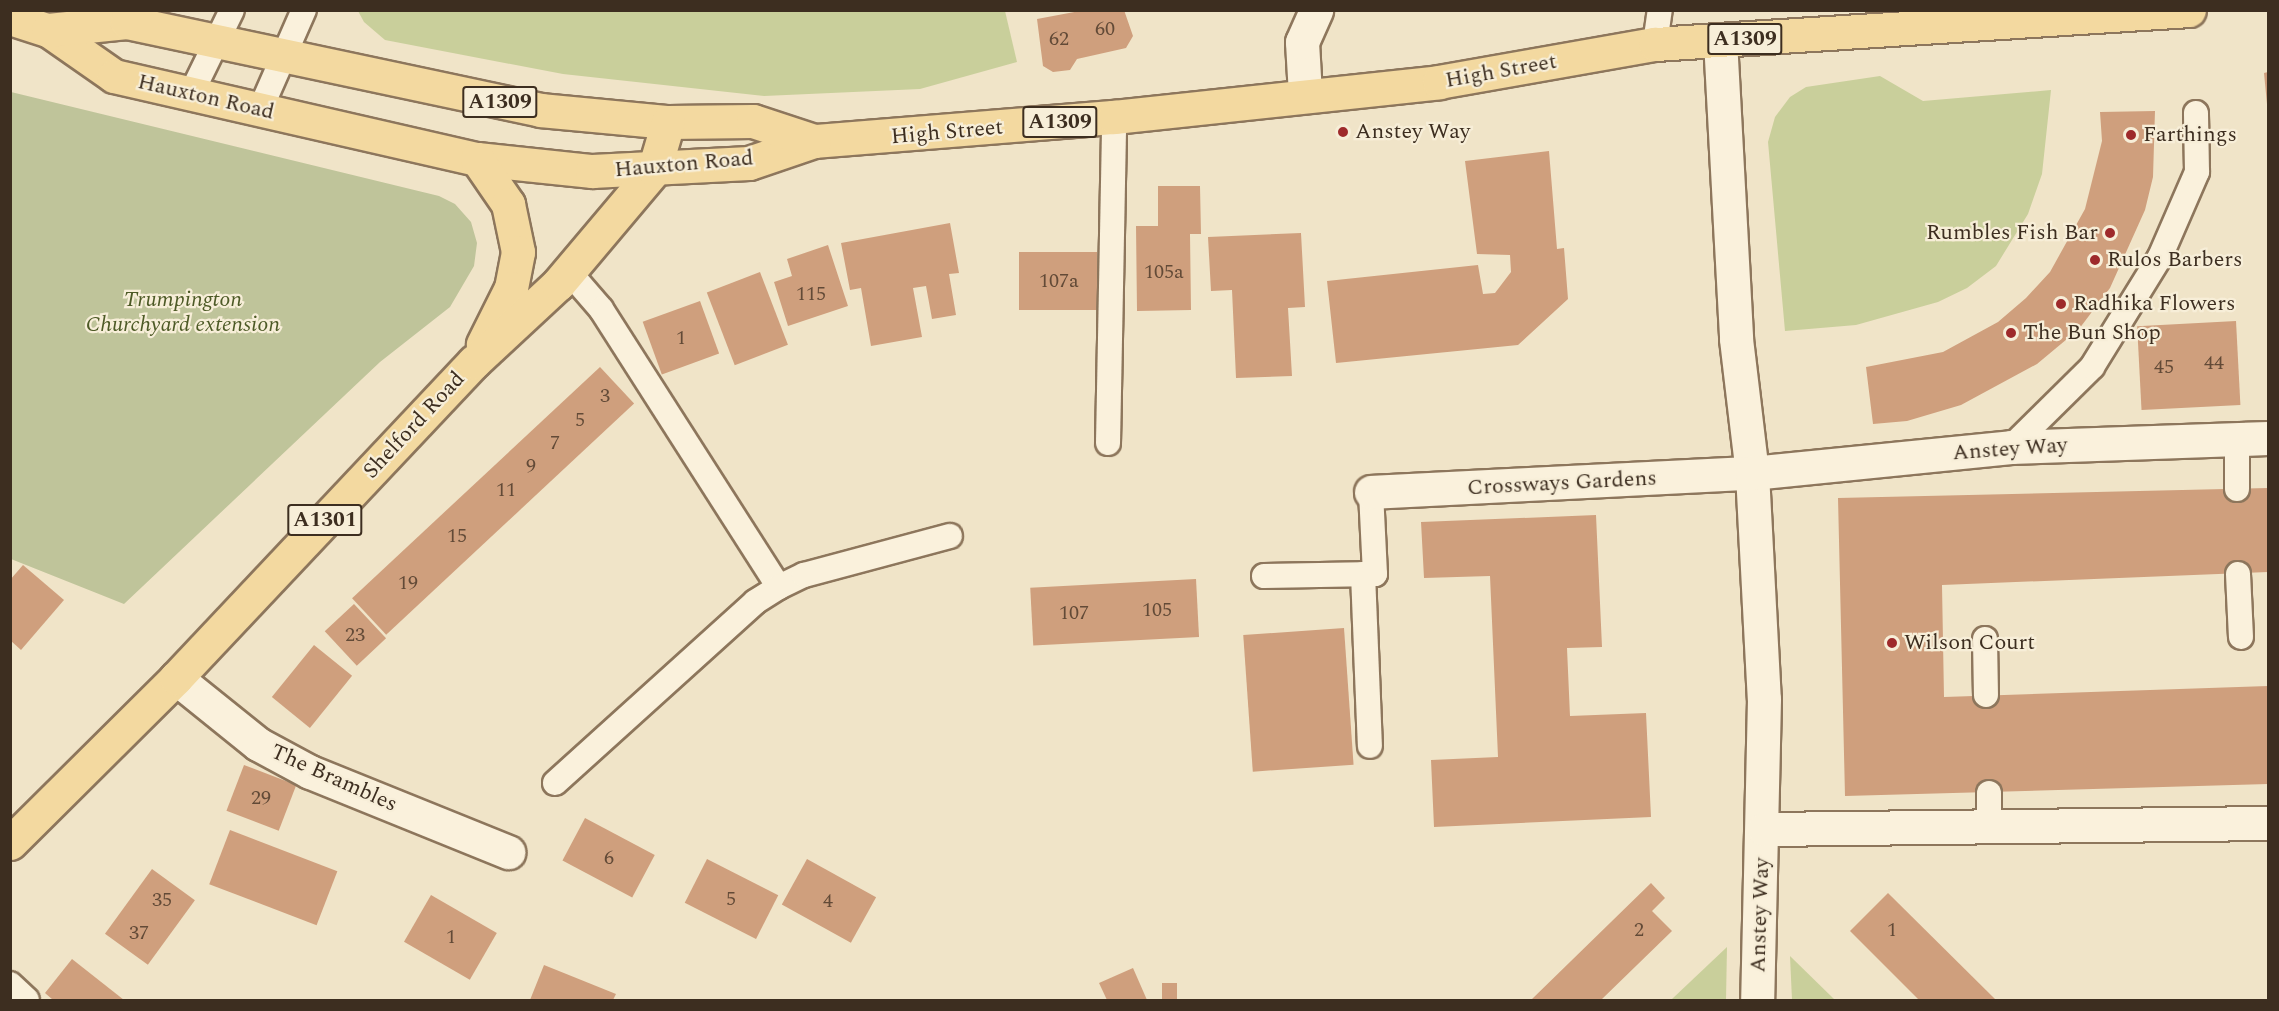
<!DOCTYPE html>
<style>
body{margin:0}
#map{position:relative;width:2279px;height:1011px;overflow:hidden;background:#f0e4c8;font-family:Spectral,serif}
div>[style]{position:absolute}
.green>*{inset:0;background:#c9cf9b}
.cemetery>*{inset:0;background:#bfc49a}
.building>*{inset:0;background:#cf9f7d;transform-origin:0 0}
.roads{filter:drop-shadow(2px 0 #8d765c) drop-shadow(-2px 0 #8d765c) drop-shadow(0 2px #8d765c) drop-shadow(0 -2px #8d765c)}
.service>*{height:24px;margin:-12px;padding:0 12px;transform-origin:12px;border-radius:12px;background:#faf1dc}
.minor>*{height:33px;margin:-16.5px;padding:0 16.5px;transform-origin:16.5px;border-radius:16.5px;background:#faf1dc}
.tertiary>*{height:33px;margin:-16.5px;padding:0 16.5px;transform-origin:16.5px;border-radius:16.5px;background:#faf1dc}
.primary>*{height:33px;margin:-16.5px;padding:0 16.5px;transform-origin:16.5px;border-radius:16.5px;background:#f3d9a0}
.dots>*{width:16px;height:16px;translate:-50% -50%;box-sizing:border-box;border:3px solid #f7eed8;border-radius:50%}
span{translate:-50% -50%;white-space:nowrap;text-align:center;line-height:1.15;-webkit-text-stroke:4.5px #f7eed8;paint-order:stroke}
.number-label{font-size:20px;color:#624a37}
.number-label span{-webkit-text-stroke-width:0}
.shield-label span{padding:2px 4px;background:#f7eed8;border:2px solid;border-radius:4px;-webkit-text-stroke-width:0}
.shield-label{font-size:21px;color:#3d2e20;font-weight:700}
.street-label{font-size:22px;color:#3d2e20}
.poi-label{font-size:22px;color:#3d2e20}
.left{translate:0 -50%;text-align:left}
.right{translate:-100% -50%;text-align:right}
.park-label{font-size:22px;color:#4d5a26;font-style:italic}
.frame{position:absolute;inset:0;border:12px solid #3d2e20;pointer-events:none}
</style>
<div id="map">
<div class="green">
<div style="clip-path:polygon(358px 11px,1005px 11px,1017px 62px,920px 89px,764px 96px,563px 74px,385px 40px,364px 22px)"></div>
<div style="clip-path:polygon(1880px 76px,1923px 101px,2051px 90px,2042px 174px,2028px 214px,1996px 266px,1967px 288px,1938px 302px,1856px 325px,1785px 331px,1768px 142px,1775px 117px,1790px 97px,1806px 87px)"></div>
<div style="clip-path:polygon(1727px 947px,1726px 1000px,1672px 999px)"></div>
<div style="clip-path:polygon(1790px 956px,1835px 1000px,1792px 1000px)"></div>
</div>
<div class="cemetery">
<div style="clip-path:polygon(11px 92px,439px 196px,455px 204px,471px 222px,477px 243px,474px 266px,450px 307px,380px 362px,124px 604px,11px 559px)"></div>
</div>
<div class="building">
<div style="clip-path:polygon(1085px 10px,1124px 10px,1133px 36px,1126px 48px,1077px 59px,1070px 70px,1053px 72px,1043px 66px,1037px 19px)"></div>
<div style="clip-path:polygon(2268px 72px,2268px 104px,2267px 104px,2264px 73px)"></div>
<div style="clip-path:polygon(2155px 111px,2153px 177px,2145px 210px,2110px 288px,2079px 329px,2037px 364px,1961px 405px,1907px 421px,1873px 424px,1866px 367px,1943px 352px,1998px 322px,2026px 298px,2050px 272px,2085px 209px,2102px 141px,2100px 112px)"></div>
<div style="clip-path:polygon(1549px 151px,1557px 249px,1564px 248px,1568px 299px,1518px 345px,1336px 363px,1327px 281px,1478px 265px,1483px 294px,1495px 293px,1511px 272px,1510px 255px,1477px 254px,1465px 161px)"></div>
<div style="clip-path:polygon(1158px 186px,1200px 186px,1201px 234px,1190px 234px,1191px 310px,1137px 311px,1136px 226px,1158px 226px)"></div>
<div style="clip-path:polygon(950px 223px,959px 273px,949px 274px,956px 315px,932px 319px,926px 286px,913px 288px,922px 337px,871px 346px,861px 288px,850px 290px,841px 243px)"></div>
<div style="clip-path:polygon(1301px 233px,1305px 307px,1288px 308px,1292px 376px,1236px 378px,1232px 290px,1211px 291px,1208px 237px)"></div>
<div style="clip-path:polygon(828px 245px,848px 306px,788px 326px,774px 282px,792px 276px,787px 259px)"></div>
<div style="left:1019px;top:252px;width:78px;height:58px"></div>
<div style="left:760px;top:272px;width:78px;height:57px;rotate:69deg"></div>
<div style="left:700px;top:301px;width:56px;height:61px;rotate:70deg"></div>
<div style="left:2236px;top:321px;width:84px;height:99px;rotate:87deg"></div>
<div style="left:600px;top:367px;width:50px;height:339px;rotate:47deg"></div>
<div style="clip-path:polygon(2268px 488px,2268px 572px,1942px 585px,1944px 697px,2268px 686px,2268px 784px,1845px 796px,1838px 498px)"></div>
<div style="clip-path:polygon(1596px 515px,1602px 647px,1567px 648px,1570px 716px,1646px 713px,1651px 817px,1434px 827px,1431px 760px,1498px 757px,1490px 576px,1424px 578px,1421px 522px)"></div>
<div style="clip-path:polygon(23px 565px,64px 600px,21px 650px,10px 640px,10px 580px)"></div>
<div style="left:1196px;top:579px;width:58px;height:166px;rotate:87deg"></div>
<div style="left:354px;top:604px;width:47px;height:40px;rotate:47deg"></div>
<div style="left:1344px;top:628px;width:137px;height:101px;rotate:86deg"></div>
<div style="left:314px;top:645px;width:49px;height:67px;rotate:39deg"></div>
<div style="left:244px;top:765px;width:56px;height:49px;rotate:21deg"></div>
<div style="left:585px;top:818px;width:79px;height:48px;rotate:28deg"></div>
<div style="left:230px;top:830px;width:115px;height:58px;rotate:21deg"></div>
<div style="left:707px;top:859px;width:80px;height:49px;rotate:27deg"></div>
<div style="left:807px;top:859px;width:79px;height:52px;rotate:29deg"></div>
<div style="left:152px;top:869px;width:53px;height:80px;rotate:36deg"></div>
<div style="clip-path:polygon(1651px 883px,1665px 898px,1652px 911px,1672px 931px,1601px 1000px,1531px 1000px)"></div>
<div style="clip-path:polygon(1888px 893px,1996px 1000px,1919px 1000px,1850px 931px)"></div>
<div style="left:431px;top:895px;width:76px;height:54px;rotate:30deg"></div>
<div style="clip-path:polygon(72px 959px,124px 1000px,53px 1000px,45px 993px)"></div>
<div style="clip-path:polygon(544px 965px,616px 994px,613px 1000px,530px 1000px)"></div>
<div style="clip-path:polygon(1133px 968px,1147px 1000px,1107px 1000px,1099px 983px)"></div>
<div style="left:1162px;top:983px;width:15px;height:17px"></div>
</div>
<div class="roads">
<div class="service">
<div style="left:1655px;top:44px;width:34px;rotate:-82deg"></div>
<div style="left:191px;top:94px;width:93px;rotate:-64deg"></div>
<div style="left:260px;top:110px;width:109px;rotate:-66.3deg"></div>
<div style="left:569px;top:272px;width:49px;rotate:49.1deg"></div>
<div style="left:601px;top:309px;width:330px;rotate:57.4deg"></div>
<div style="left:2237px;top:439px;width:50px;rotate:90deg"></div>
<div style="left:1108px;top:443px;width:326px;rotate:-88.9deg"></div>
<div style="left:2011px;top:447px;width:114px;rotate:-44.6deg"></div>
<div style="left:2092px;top:367px;width:129px;rotate:-58.3deg"></div>
<div style="left:2160px;top:257px;width:93px;rotate:-66.5deg"></div>
<div style="left:2197px;top:172px;width:59px;rotate:-91deg"></div>
<div style="left:1363px;top:574px;width:172px;rotate:87.7deg"></div>
<div style="left:2238px;top:574px;width:63px;rotate:87.3deg"></div>
<div style="left:1264px;top:576px;width:111px;rotate:-1deg"></div>
<div style="left:1375px;top:574px;width:82px;rotate:-92.8deg"></div>
<div style="left:1985px;top:639px;width:56px;rotate:89deg"></div>
<div style="left:555px;top:783px;width:270px;rotate:-42.1deg"></div>
<div style="left:755px;top:602px;width:28px;rotate:-32deg"></div>
<div style="left:779px;top:587px;width:28px;rotate:-26deg"></div>
<div style="left:804px;top:575px;width:151px;rotate:-15deg"></div>
<div style="left:1989px;top:793px;width:33px;rotate:90deg"></div>
<div style="left:10px;top:984px;width:23px;rotate:43deg"></div>
</div>
<div class="minor">
<div style="left:1720px;top:40px;width:299px;rotate:86.9deg"></div>
<div style="left:1736px;top:339px;width:135px;rotate:83.2deg"></div>
<div style="left:1752px;top:473px;width:226px;rotate:87deg"></div>
<div style="left:1764px;top:699px;width:301px;rotate:91.3deg"></div>
<div style="left:1371px;top:492px;width:381px;rotate:-2.9deg"></div>
<div style="left:1752px;top:473px;width:260px;rotate:-5.7deg"></div>
<div style="left:2011px;top:447px;width:257px;rotate:-2deg"></div>
<div style="left:176px;top:678px;width:105px;rotate:38.8deg"></div>
<div style="left:258px;top:744px;width:59px;rotate:28.3deg"></div>
<div style="left:310px;top:772px;width:214px;rotate:22deg"></div>
<div style="left:1764px;top:829px;width:504px;rotate:-0.68deg"></div>
</div>
<div class="tertiary">
<div style="left:1305px;top:94px;width:52px;rotate:-93.3deg"></div>
<div style="left:1302px;top:42px;width:35px;rotate:-66deg"></div>
</div>
<div class="primary">
<div style="left:10px;top:18px;width:40px;rotate:18deg"></div>
<div style="left:48px;top:30px;width:80px;rotate:34.9deg"></div>
<div style="left:114px;top:76px;width:372px;rotate:12.9deg"></div>
<div style="left:477px;top:159px;width:116px;rotate:6deg"></div>
<div style="left:592px;top:171px;width:157px;rotate:-2.9deg"></div>
<div style="left:749px;top:163px;width:69px;rotate:-18.7deg"></div>
<div style="left:814px;top:141px;width:301px;rotate:-4.6deg"></div>
<div style="left:1114px;top:117px;width:327px;rotate:-6.1deg"></div>
<div style="left:1439px;top:82px;width:219px;rotate:-10deg"></div>
<div style="left:1655px;top:44px;width:535px;rotate:-3.64deg"></div>
<div style="left:48px;top:30px;width:79px;rotate:-5.8deg"></div>
<div style="left:127px;top:22px;width:422px;rotate:12deg"></div>
<div style="left:540px;top:110px;width:129px;rotate:5.4deg"></div>
<div style="left:668px;top:122px;width:85px;rotate:-0.7deg"></div>
<div style="left:753px;top:121px;width:64px;rotate:18.2deg"></div>
<div style="left:477px;top:159px;width:55px;rotate:55.4deg"></div>
<div style="left:508px;top:204px;width:49px;rotate:78.2deg"></div>
<div style="left:518px;top:252px;width:37px;rotate:101deg"></div>
<div style="left:511px;top:288px;width:63px;rotate:116.6deg"></div>
<div style="left:10px;top:843px;width:234px;rotate:-44.8deg"></div>
<div style="left:176px;top:678px;width:434px;rotate:-46.7deg"></div>
<div style="left:474px;top:362px;width:115px;rotate:-42.9deg"></div>
<div style="left:558px;top:284px;width:149px;rotate:-49.9deg"></div>
<div style="left:654px;top:170px;width:50px;rotate:-73.7deg"></div>
</div>
</div>
<div class="dots">
<div style="left:1343px;top:132px;background:#9e2a2b"></div>
<div style="left:2131px;top:135px;background:#9e2a2b"></div>
<div style="left:2110px;top:233px;background:#9e2a2b"></div>
<div style="left:2095px;top:260px;background:#9e2a2b"></div>
<div style="left:2061px;top:304px;background:#9e2a2b"></div>
<div style="left:2011px;top:333px;background:#9e2a2b"></div>
<div style="left:1892px;top:643px;background:#9e2a2b"></div>
</div>
<div class="number-label">
<span style="left:1105px;top:29px">60</span>
<span style="left:1059px;top:39px">62</span>
<span style="left:1164px;top:272px">105a</span>
<span style="left:1059px;top:281px">107a</span>
<span style="left:811px;top:294px">115</span>
<span style="left:681px;top:338px">1</span>
<span style="left:2214px;top:363px">44</span>
<span style="left:2164px;top:367px">45</span>
<span style="left:605px;top:396px">3</span>
<span style="left:580px;top:420px">5</span>
<span style="left:555px;top:443px">7</span>
<span style="left:531px;top:466px">9</span>
<span style="left:506px;top:490px">11</span>
<span style="left:457px;top:536px">15</span>
<span style="left:408px;top:583px">19</span>
<span style="left:1157px;top:610px">105</span>
<span style="left:1074px;top:613px">107</span>
<span style="left:355px;top:635px">23</span>
<span style="left:261px;top:798px">29</span>
<span style="left:609px;top:858px">6</span>
<span style="left:731px;top:899px">5</span>
<span style="left:162px;top:900px">35</span>
<span style="left:828px;top:901px">4</span>
<span style="left:1639px;top:930px">2</span>
<span style="left:1892px;top:930px">1</span>
<span style="left:139px;top:933px">37</span>
<span style="left:451px;top:937px">1</span>
</div>
<div class="shield-label">
<span style="left:1745px;top:39px">A1309</span>
<span style="left:500px;top:102px">A1309</span>
<span style="left:1060px;top:122px">A1309</span>
<span style="left:325px;top:520px">A1301</span>
</div>
<div class="street-label">
<span style="left:1501px;top:71px;rotate:-10deg">High Street</span>
<span style="left:206px;top:97px;rotate:13deg">Hauxton Road</span>
<span style="left:947px;top:132px;rotate:-5deg">High Street</span>
<span style="left:684px;top:164px;rotate:-5deg">Hauxton Road</span>
<span style="left:414px;top:425px;rotate:-47deg">Shelford Road</span>
<span style="left:2010px;top:449px;rotate:-4deg">Anstey Way</span>
<span style="left:1562px;top:483px;rotate:-3deg">Crossways Gardens</span>
<span style="left:334px;top:778px;rotate:24deg">The Brambles</span>
<span style="left:1760px;top:915px;rotate:-88deg">Anstey Way</span>
</div>
<div class="poi-label">
<span class="left" style="left:1355px;top:132px">Anstey Way</span>
<span class="left" style="left:2143px;top:135px">Farthings</span>
<span class="right" style="left:2098px;top:233px">Rumbles Fish Bar</span>
<span class="left" style="left:2107px;top:260px">Rulos Barbers</span>
<span class="left" style="left:2073px;top:304px">Radhika Flowers</span>
<span class="left" style="left:2023px;top:333px">The Bun Shop</span>
<span class="left" style="left:1904px;top:643px">Wilson Court</span>
</div>
<div class="park-label">
<span style="left:183px;top:312px">Trumpington<br>Churchyard extension</span>
</div>
<div class="frame"></div>
</div>
